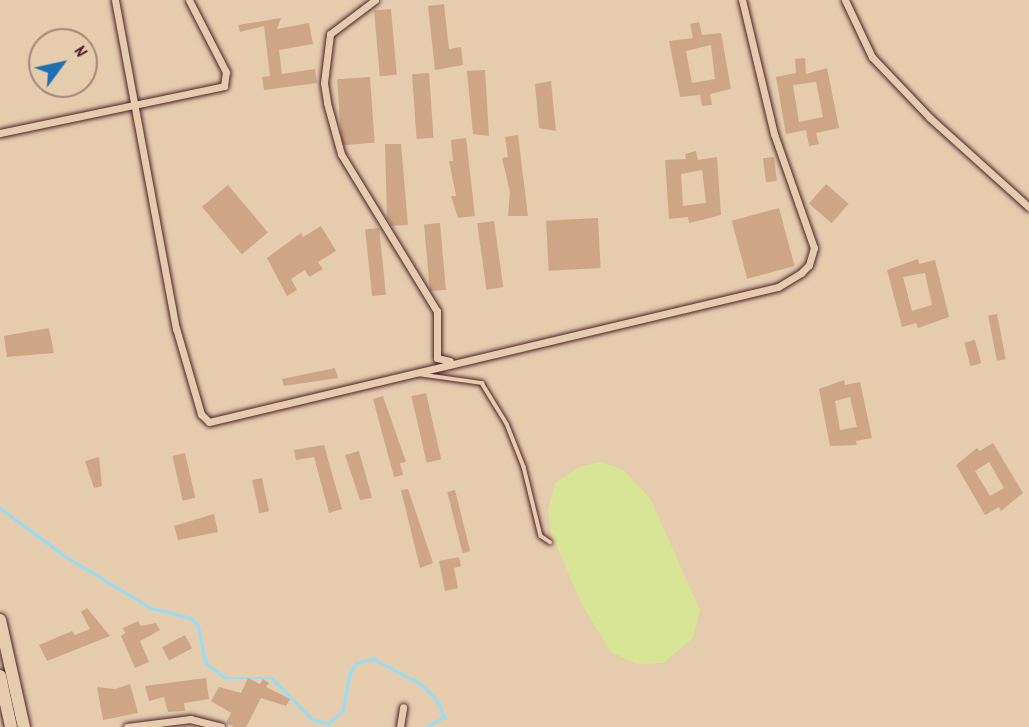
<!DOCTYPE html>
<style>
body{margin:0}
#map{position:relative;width:1029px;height:727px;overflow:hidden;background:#e4ccac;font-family:Dekko,sans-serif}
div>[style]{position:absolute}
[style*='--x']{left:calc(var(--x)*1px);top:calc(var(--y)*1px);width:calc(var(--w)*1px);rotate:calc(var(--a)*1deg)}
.green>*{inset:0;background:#d8e496}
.stream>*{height:2.5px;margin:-1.25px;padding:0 1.25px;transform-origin:1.25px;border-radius:1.25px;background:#95ddf7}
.building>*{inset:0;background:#cea685;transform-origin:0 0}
.roads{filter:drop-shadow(0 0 2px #4a1f2b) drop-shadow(0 0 2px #4a1f2b)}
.service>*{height:3.5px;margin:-1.75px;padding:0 1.75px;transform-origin:1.75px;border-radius:1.75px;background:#e4ccac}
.minor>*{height:7px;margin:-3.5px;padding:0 3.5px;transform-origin:3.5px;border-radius:3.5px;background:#e4ccac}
.trunk>*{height:12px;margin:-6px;padding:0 6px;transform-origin:6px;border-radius:6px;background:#e4ccac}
span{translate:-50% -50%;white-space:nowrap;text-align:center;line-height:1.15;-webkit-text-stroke:5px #e4ccac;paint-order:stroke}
.north{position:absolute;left:28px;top:28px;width:70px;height:70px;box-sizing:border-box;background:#e4ccac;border:2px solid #a68778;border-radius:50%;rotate:57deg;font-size:19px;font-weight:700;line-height:28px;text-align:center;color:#4a1f2b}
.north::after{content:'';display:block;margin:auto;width:24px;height:32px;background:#1f6fb2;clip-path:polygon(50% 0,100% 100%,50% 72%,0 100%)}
</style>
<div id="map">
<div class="green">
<i style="clip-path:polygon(601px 462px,623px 470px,650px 498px,700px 610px,693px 638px,664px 663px,636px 664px,611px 652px,582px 605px,551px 533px,548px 510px,555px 483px,579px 467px)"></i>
</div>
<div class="stream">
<i style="--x:0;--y:508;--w:81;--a:36.4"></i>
<i style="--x:65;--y:556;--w:100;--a:31.2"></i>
<i style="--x:151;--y:608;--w:41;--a:14"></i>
<i style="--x:191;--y:618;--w:10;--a:45"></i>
<i style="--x:198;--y:625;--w:39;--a:78"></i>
<i style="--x:206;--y:663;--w:25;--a:37"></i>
<i style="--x:226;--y:678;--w:46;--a:0"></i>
<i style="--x:272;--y:678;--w:57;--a:45.7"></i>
<i style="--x:312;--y:719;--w:17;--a:17"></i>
<i style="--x:328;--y:724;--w:21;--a:-43"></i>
<i style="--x:343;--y:710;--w:36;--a:-80"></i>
<i style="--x:349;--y:675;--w:14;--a:-60"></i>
<i style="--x:356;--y:663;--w:18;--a:-13"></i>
<i style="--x:374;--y:659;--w:53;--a:28"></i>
<i style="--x:421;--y:684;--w:23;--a:45"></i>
<i style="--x:437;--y:700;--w:19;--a:65"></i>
<i style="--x:445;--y:717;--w:21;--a:151"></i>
</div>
<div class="building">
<i style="clip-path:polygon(444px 4px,449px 49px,461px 47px,463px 65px,435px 70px,428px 6px)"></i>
<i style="left:391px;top:9px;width:66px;height:17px;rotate:85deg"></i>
<i style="clip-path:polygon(281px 18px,277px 29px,309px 23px,313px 44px,279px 50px,282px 74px,315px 69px,317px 83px,264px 90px,262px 77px,270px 76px,264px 26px,240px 32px,238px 25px)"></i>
<i style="clip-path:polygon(evenodd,699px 22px,702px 35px,721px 33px,731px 89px,710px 94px,712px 105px,702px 106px,700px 95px,680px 97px,669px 41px,693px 38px,690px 24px,699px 22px,711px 45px,715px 79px,692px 83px,686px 51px,711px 45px)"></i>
<i style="clip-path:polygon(evenodd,805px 58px,806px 74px,827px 68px,839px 128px,816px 133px,819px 144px,809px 146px,806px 130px,786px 134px,776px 77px,796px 73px,795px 59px,805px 58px,816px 82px,823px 117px,799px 122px,793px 85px,816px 82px)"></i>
<i style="clip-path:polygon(485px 70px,489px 136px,473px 134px,467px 71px)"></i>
<i style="left:429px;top:73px;width:65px;height:17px;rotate:86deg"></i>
<i style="left:370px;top:77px;width:66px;height:33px;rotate:86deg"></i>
<i style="clip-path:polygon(551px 81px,556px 131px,539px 128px,535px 84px)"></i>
<i style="clip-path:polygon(518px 135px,528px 216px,508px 216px,510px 192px,502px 158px,508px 157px,505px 137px)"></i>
<i style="clip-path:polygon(466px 138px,475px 216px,458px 218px,451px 196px,456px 196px,449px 161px,453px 161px,451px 140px)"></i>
<i style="clip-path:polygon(385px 144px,401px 144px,408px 225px,392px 226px,387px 218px)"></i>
<i style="clip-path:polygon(evenodd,696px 151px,698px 160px,717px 157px,721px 215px,689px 223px,688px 217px,669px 219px,665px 160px,686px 159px,685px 154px,696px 151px,702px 170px,706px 203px,683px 206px,681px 174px,702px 170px)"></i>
<i style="left:774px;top:157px;width:24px;height:11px;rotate:83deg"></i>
<i style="left:826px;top:184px;width:30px;height:26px;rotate:41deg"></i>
<i style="left:228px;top:185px;width:62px;height:34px;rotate:50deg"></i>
<i style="left:779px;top:208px;width:60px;height:49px;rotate:75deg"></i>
<i style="left:598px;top:218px;width:50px;height:52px;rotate:87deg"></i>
<i style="left:494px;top:221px;width:67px;height:17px;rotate:82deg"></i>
<i style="left:440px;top:223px;width:67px;height:16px;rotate:85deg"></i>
<i style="clip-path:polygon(321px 226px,336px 251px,318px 262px,323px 269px,309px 277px,305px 270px,291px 279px,297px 290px,287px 296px,267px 258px,301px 233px,303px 237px)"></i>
<i style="left:379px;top:228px;width:67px;height:14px;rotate:84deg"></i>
<i style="clip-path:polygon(evenodd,918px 259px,919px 264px,935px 260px,949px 317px,918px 328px,916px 323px,902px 327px,887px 270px,918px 259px,925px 273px,932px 305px,912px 311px,903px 277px,925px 273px)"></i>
<i style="left:997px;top:314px;width:46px;height:9px;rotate:79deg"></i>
<i style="clip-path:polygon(49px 328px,54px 353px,7px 357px,4px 336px)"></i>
<i style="left:975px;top:340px;width:24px;height:11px;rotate:75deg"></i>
<i style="clip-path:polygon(335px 368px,338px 378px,284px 386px,282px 379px)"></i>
<i style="clip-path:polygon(evenodd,844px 380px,845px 385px,860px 382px,872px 438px,856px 441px,857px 445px,830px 446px,819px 389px,844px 380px,850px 397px,857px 427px,840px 430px,835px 401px,850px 397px)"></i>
<i style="left:426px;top:393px;width:68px;height:15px;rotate:77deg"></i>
<i style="clip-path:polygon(383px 396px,406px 462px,400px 463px,403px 475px,394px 477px,373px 399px)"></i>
<i style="clip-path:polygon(evenodd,993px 443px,1023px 493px,1001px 511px,999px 507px,985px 515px,956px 465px,977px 448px,980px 451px,993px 443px,989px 462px,1004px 488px,990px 496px,975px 471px,989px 462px)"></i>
<i style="clip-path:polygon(324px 445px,342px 509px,329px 513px,314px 457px,296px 460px,294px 450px)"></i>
<i style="clip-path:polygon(359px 451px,372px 498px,360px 500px,345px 455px)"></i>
<i style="left:185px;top:453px;width:46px;height:13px;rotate:77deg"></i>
<i style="clip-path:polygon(99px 457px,102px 486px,94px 488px,85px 461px)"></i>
<i style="left:262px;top:478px;width:34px;height:10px;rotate:78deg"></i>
<i style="clip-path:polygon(408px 489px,433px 563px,420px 568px,401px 490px)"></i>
<i style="left:455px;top:490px;width:63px;height:8px;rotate:76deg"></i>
<i style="clip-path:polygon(214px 514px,218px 532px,178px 540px,174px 526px)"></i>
<i style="clip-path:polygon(459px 557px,461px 566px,454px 568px,458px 588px,445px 591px,439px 561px)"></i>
<i style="clip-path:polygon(87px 608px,110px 636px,47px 661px,39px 645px,72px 631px,75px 635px,90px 629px,81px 612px)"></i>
<i style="clip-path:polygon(138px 621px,141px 626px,156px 623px,160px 630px,140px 641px,149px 662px,135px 668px,121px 636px,125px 633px,123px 628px)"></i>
<i style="left:185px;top:635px;width:15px;height:26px;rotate:62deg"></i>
<i style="clip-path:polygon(206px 678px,209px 699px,184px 703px,185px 711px,168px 712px,164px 697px,149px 701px,145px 686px)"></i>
<i style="clip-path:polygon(248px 678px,260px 684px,263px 679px,269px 683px,266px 687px,290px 699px,286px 706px,261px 698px,246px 727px,234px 727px,226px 723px,231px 713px,211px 701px,219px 687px,241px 693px)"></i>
<i style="clip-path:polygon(130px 684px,138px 713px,103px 720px,97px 687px,115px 689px)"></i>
</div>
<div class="roads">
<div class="service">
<i style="--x:418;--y:374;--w:65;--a:8"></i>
<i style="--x:482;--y:383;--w:48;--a:58.6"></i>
<i style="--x:507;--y:424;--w:46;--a:68.4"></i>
<i style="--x:524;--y:467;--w:71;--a:76.2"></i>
<i style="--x:541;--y:536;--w:11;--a:34"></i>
</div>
<div class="minor">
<i style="--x:115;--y:0;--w:334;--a:79.5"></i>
<i style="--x:176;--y:328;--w:90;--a:73.8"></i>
<i style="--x:201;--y:414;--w:11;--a:45"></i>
<i style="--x:209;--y:422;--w:585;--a:-13.35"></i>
<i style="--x:778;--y:287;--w:27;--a:-31"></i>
<i style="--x:801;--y:273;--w:11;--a:-45"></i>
<i style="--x:809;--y:265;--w:18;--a:-74"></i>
<i style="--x:814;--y:248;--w:121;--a:-109.3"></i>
<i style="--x:774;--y:134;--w:138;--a:-103.4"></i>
<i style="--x:375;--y:0;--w:56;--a:142.9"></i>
<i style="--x:330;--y:34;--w:49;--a:97"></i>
<i style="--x:324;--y:83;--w:20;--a:81"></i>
<i style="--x:327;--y:103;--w:53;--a:74.6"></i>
<i style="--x:341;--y:154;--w:184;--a:58.6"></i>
<i style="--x:437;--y:311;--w:47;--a:90"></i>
<i style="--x:437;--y:358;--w:13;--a:13"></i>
<i style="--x:845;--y:0;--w:63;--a:64.7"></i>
<i style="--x:872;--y:57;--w:84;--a:46.4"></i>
<i style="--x:930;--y:118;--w:133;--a:42"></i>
<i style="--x:0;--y:133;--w:229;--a:-11.8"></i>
<i style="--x:224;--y:86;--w:14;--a:-82"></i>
<i style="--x:226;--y:72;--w:81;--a:-117.2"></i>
<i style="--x:127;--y:727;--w:64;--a:-7.2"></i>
<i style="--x:190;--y:719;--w:32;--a:14"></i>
<i style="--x:400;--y:727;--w:20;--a:-81"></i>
</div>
<div class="trunk">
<i style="--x:0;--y:620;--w:110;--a:77.4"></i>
<i style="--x:0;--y:676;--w:52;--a:77.8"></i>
</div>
</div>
<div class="north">N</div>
</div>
